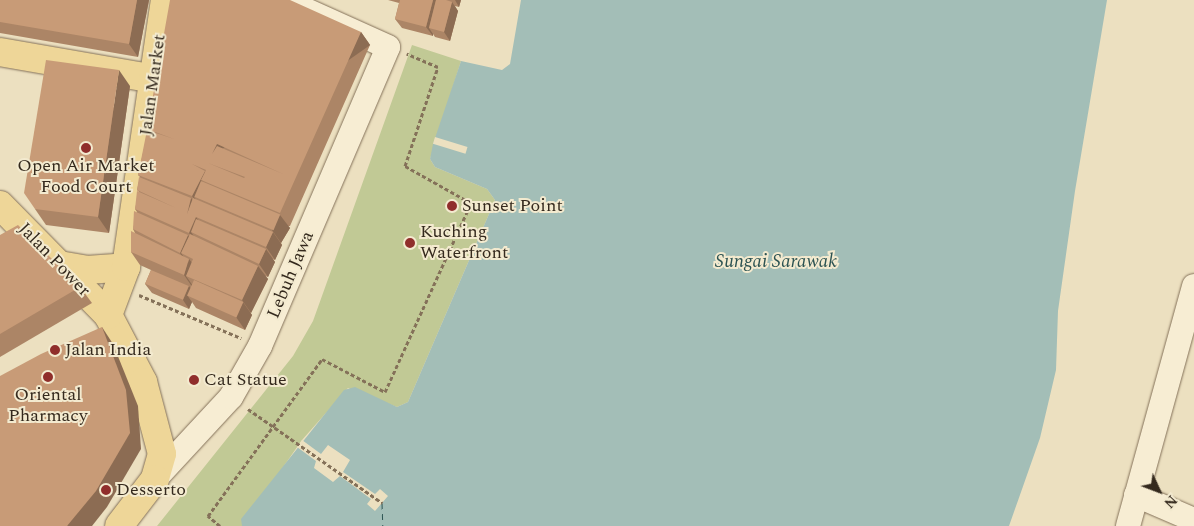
<!DOCTYPE html>
<style>
body{margin:0}
#map{position:relative;width:1194px;height:526px;overflow:hidden;background:#ece0c0;font-family:Spectral,serif}
div>[style]{position:absolute}
[style*='--x']{left:calc(var(--x)*1px);top:calc(var(--y)*1px);width:calc(var(--w)*1px);rotate:calc(var(--a)*1deg)}
.green>*{inset:0;background:#c1c995}
.water>*{inset:0;background:#a3beb7}
.pier>*{inset:0;background:#ece0c0;transform-origin:0 0}
.ferry>*{height:1px;margin-top:-0.5px;transform-origin:0;background:repeating-linear-gradient(90deg,#2c5352 0 6px,transparent 0 11px)}
.path>*{height:3px;margin-top:-1.5px;transform-origin:0;background:repeating-linear-gradient(90deg,#847159 0 4px,transparent 0 6.5px)}
.roads{filter:drop-shadow(0 0 1px #847159) drop-shadow(0 0 1px #847159)}
.minor>*{height:24px;margin:-12px;padding:0 12px;transform-origin:12px;border-radius:12px;background:#f7edd3}
.major>*{height:28px;margin:-14px;padding:0 14px;transform-origin:14px;border-radius:14px;background:#eed698}
.wall>*{inset:0;background:#ac8566}
.shaded-wall>*{inset:0;background:#8c6c53;transform-origin:0 0}
.building>*{inset:0;background:#c89b77;transform-origin:0 0}
.dots>*{width:14px;height:14px;translate:-50% -50%;box-sizing:border-box;border:2px solid #f3eacf;border-radius:50%}
span{translate:-50% -50%;white-space:nowrap;text-align:center;line-height:1.15;-webkit-text-stroke:4px #f3eacf;paint-order:stroke}
.street-label{font-size:18px;color:#34291d}
.poi-label{font-size:18px;color:#34291d}
.left{translate:0 -50%;text-align:left}
.water-label{font-size:19px;color:#2c5352;font-style:italic}
.north{position:absolute;left:1134px;top:466px;width:50px;height:50px;-webkit-text-stroke:4px #f3eacf;paint-order:stroke;rotate:133deg;font-size:14px;font-weight:700;line-height:20px;text-align:center;color:#34291d}
.north::after{content:'';display:block;margin:auto;width:18px;height:22px;background:#34291d;clip-path:polygon(50% 0,100% 100%,50% 72%,0 100%)}
</style>
<div id="map">
<div class="green">
<i style="clip-path:polygon(412px 45px,461px 61px,430px 159px,435px 167px,487px 189px,495px 200px,408px 402px,397px 407px,348px 388px,302px 440px,242px 526px,157px 526px,293px 356px,313px 321px)"></i>
</div>
<div class="water">
<i style="clip-path:polygon(521px 0,1107px 0,1075px 191px,1058px 311px,1056px 370px,1040px 438px,1009px 526px,242px 526px,241px 519px,344px 390px,355px 387px,397px 407px,408px 402px,495px 200px,487px 189px,435px 167px,430px 159px,433px 144px,461px 61px,502px 70px,510px 64px)"></i>
</div>
<div class="pier">
<i style="left:435px;top:137px;width:34px;height:7px;rotate:17deg"></i>
<i style="clip-path:polygon(302px 440px,321px 454px,328px 445px,350px 460px,343px 472px,375px 494px,380px 489px,388px 496px,375px 511px,367px 504px,371px 499px,340px 476px,333px 482px,314px 468px,316px 461px,297px 447px)"></i>
</div>
<div class="ferry">
<i style="--x:382;--y:503;--w:23;--a:88"></i>
</div>
<div class="path">
<i style="--x:139;--y:295;--w:111;--a:22.9"></i>
<i style="--x:248;--y:409;--w:164;--a:35"></i>
<i style="--x:220;--y:526;--w:16;--a:-140"></i>
<i style="--x:208;--y:516;--w:194;--a:-54"></i>
<i style="--x:322;--y:359;--w:71;--a:27.6"></i>
<i style="--x:385;--y:392;--w:208;--a:-65.5"></i>
<i style="--x:471;--y:203;--w:76;--a:-150.7"></i>
<i style="--x:405;--y:166;--w:104;--a:-71.6"></i>
<i style="--x:438;--y:67;--w:34;--a:-157"></i>
</div>
<div class="roads">
<div class="minor">
<i style="--x:155;--y:479;--w:112;--a:-47.2"></i>
<i style="--x:231;--y:397;--w:59;--a:-60.4"></i>
<i style="--x:260;--y:346;--w:325;--a:-66.8"></i>
<i style="--x:388;--y:47;--w:114;--a:-155.7"></i>
<i style="--x:1136;--y:495;--w:63;--a:23.3"></i>
<i style="--x:1128;--y:526;--w:249;--a:-74.6"></i>
</div>
<div class="major">
<i style="--x:0;--y:52;--w:157;--a:9.9"></i>
<i style="--x:0;--y:205;--w:154;--a:45.5"></i>
<i style="--x:108;--y:315;--w:76;--a:62.4"></i>
<i style="--x:143;--y:382;--w:74;--a:75.2"></i>
<i style="--x:162;--y:454;--w:26;--a:106"></i>
<i style="--x:155;--y:479;--w:59;--a:127.5"></i>
<i style="--x:59;--y:265;--w:28;--a:10"></i>
<i style="--x:87;--y:270;--w:39;--a:-4"></i>
<i style="--x:108;--y:315;--w:51;--a:-69.4"></i>
<i style="--x:126;--y:267;--w:270;--a:-81.7"></i>
</div>
</div>
<div class="wall">
<i style="clip-path:polygon(0 0,149px 0,138px 57px,0 33px)"></i>
<i style="clip-path:polygon(388px 0,461px 0,459px 7px,455px 6px,458px 11px,450px 41px,435px 37px,433px 34px,433px 36px,402px 28px,395px 19px,399px 3px)"></i>
<i style="clip-path:polygon(361px 32px,370px 45px,290px 226px,288px 226px,290px 228px,281px 243px,282px 245px,275px 260px,273px 259px,275px 262px,268px 277px,265px 276px,268px 279px,251px 313px,250px 312px,252px 315px,245px 330px,196px 308px,192px 302px,189px 309px,152px 293px,145px 284px,151px 270px,140px 265px,131px 252px,135px 233px,133px 229px,137px 212px,135px 209px,139px 192px,137px 190px,140px 177px,138px 175px,148px 131px,147px 129px)"></i>
<i style="clip-path:polygon(130px 86px,109px 233px,46px 225px,35px 209px)"></i>
<i style="clip-path:polygon(0 235px,80px 287px,92px 303px,0 357px)"></i>
</div>
<div class="shaded-wall">
<i style="clip-path:polygon(137px 0,149px 0,138px 57px,129px 44px)"></i>
<i style="clip-path:polygon(433px 0,436px 0,429px 28px,433px 34px,433px 36px,426px 27px)"></i>
<i style="clip-path:polygon(455px 0,461px 0,459px 7px)"></i>
<i style="clip-path:polygon(452px 2px,458px 11px,450px 41px,444px 32px)"></i>
<i style="left:361px;top:32px;width:16px;height:198px;rotate:55deg"></i>
<i style="clip-path:polygon(119px 70px,130px 86px,109px 233px,98px 217px)"></i>
<i style="clip-path:polygon(205px 171px,214px 184px,201px 180px,210px 192px,194px 197px,202px 208px,201px 209px,192px 196px)"></i>
<i style="clip-path:polygon(191px 198px,200px 211px,196px 217px,205px 230px,191px 232px,199px 244px,198px 246px,189px 233px,187px 214px)"></i>
<i style="clip-path:polygon(280px 215px,290px 228px,281px 243px,272px 230px)"></i>
<i style="clip-path:polygon(273px 232px,282px 245px,275px 260px,266px 247px)"></i>
<i style="clip-path:polygon(188px 235px,198px 248px,181px 253px,188px 263px,189px 259px,199px 272px,186px 276px,193px 286px,193px 288px,184px 275px,187px 264px,180px 253px)"></i>
<i style="clip-path:polygon(266px 249px,275px 262px,268px 277px,259px 264px)"></i>
<i style="clip-path:polygon(258px 266px,268px 279px,251px 313px,242px 300px)"></i>
<i style="clip-path:polygon(189px 286px,196px 295px,187px 295px,192px 302px,189px 309px,183px 300px)"></i>
<i style="clip-path:polygon(243px 302px,252px 315px,245px 330px,236px 317px)"></i>
<i style="clip-path:polygon(102px 327px,113px 344px,138px 406px,141px 449px,107px 507px,92px 526px,67px 526px)"></i>
</div>
<div class="building">
<i style="clip-path:polygon(0 0,137px 0,129px 44px,0 22px)"></i>
<i style="clip-path:polygon(evenodd,170px 0,290px 0,361px 32px,280px 213px,201px 180px,206px 170px,192px 164px,205px 171px,192px 196px,138px 175px,147px 130px,174px 139px,147px 129px,170px 0,217px 144px,283px 174px,217px 146px,212px 154px,217px 144px,170px 0,208px 163px,245px 177px,244px 178px,208px 163px)"></i>
<i style="clip-path:polygon(400px 0,433px 0,426px 27px,395px 19px)"></i>
<i style="clip-path:polygon(436px 0,446px 0,452px 2px,444px 32px,429px 28px)"></i>
<i style="clip-path:polygon(46px 60px,119px 70px,98px 217px,35px 209px,24px 193px)"></i>
<i style="clip-path:polygon(139px 177px,191px 198px,187px 214px,193px 198px,273px 232px,266px 247px,196px 217px,189px 233px,135px 209px,137px 191px,176px 208px,137px 190px)"></i>
<i style="left:201px;top:181px;width:86px;height:17px;rotate:23deg"></i>
<i style="clip-path:polygon(134px 211px,188px 235px,180px 253px,133px 229px)"></i>
<i style="clip-path:polygon(196px 219px,266px 249px,259px 264px,191px 232px)"></i>
<i style="clip-path:polygon(18px 225px,80px 287px,0 334px,0 235px)"></i>
<i style="clip-path:polygon(131px 231px,189px 259px,184px 275px,131px 252px)"></i>
<i style="clip-path:polygon(190px 234px,258px 266px,242px 300px,186px 276px,193px 259px,181px 253px)"></i>
<i style="left:151px;top:270px;width:41px;height:15px;rotate:23deg"></i>
<i style="left:194px;top:280px;width:54px;height:17px;rotate:24deg"></i>
<i style="clip-path:polygon(102px 327px,126px 390px,130px 433px,96px 491px,67px 526px,0 526px,0 376px,41px 354px)"></i>
</div>
<div class="dots">
<i style="left:86px;top:148px;background:#902e2b"></i>
<i style="left:452px;top:206px;background:#902e2b"></i>
<i style="left:410px;top:243px;background:#902e2b"></i>
<i style="left:55px;top:350px;background:#902e2b"></i>
<i style="left:48px;top:377px;background:#902e2b"></i>
<i style="left:194px;top:380px;background:#902e2b"></i>
<i style="left:106px;top:490px;background:#902e2b"></i>
</div>
<div class="street-label">
<span style="left:153px;top:85px;rotate:-82deg">Jalan Market</span>
<span style="left:54px;top:260px;rotate:46deg">Jalan Power</span>
<span style="left:291px;top:275px;rotate:-67deg">Lebuh Jawa</span>
</div>
<div class="poi-label">
<span style="left:86px;top:177px">Open Air Market<br>Food Court</span>
<span class="left" style="left:462px;top:206px">Sunset Point</span>
<span class="left" style="left:420px;top:243px">Kuching<br>Waterfront</span>
<span class="left" style="left:65px;top:350px">Jalan India</span>
<span class="left" style="left:204px;top:380px">Cat Statue</span>
<span style="left:48px;top:406px">Oriental<br>Pharmacy</span>
<span class="left" style="left:116px;top:490px">Desserto</span>
</div>
<div class="water-label">
<span style="left:776px;top:262px">Sungai Sarawak</span>
</div>
<div class="north">N</div>
</div>
